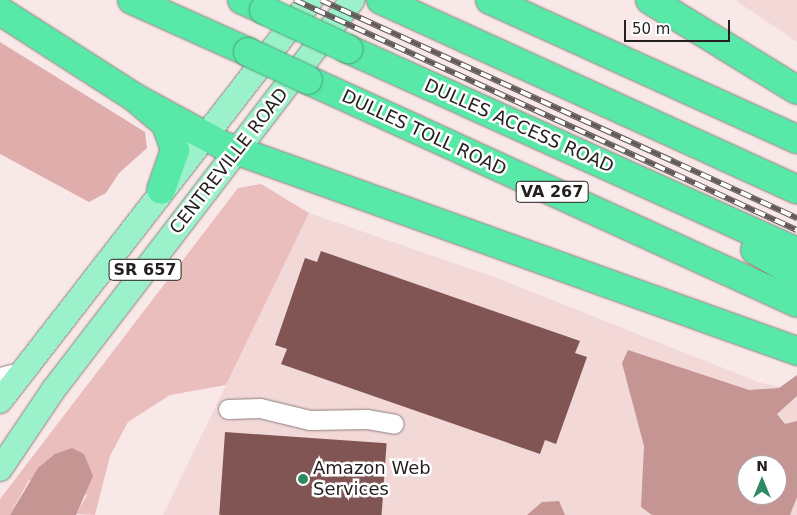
<!DOCTYPE html>
<style>
body{margin:0}
#map{position:relative;width:797px;height:515px;overflow:hidden;background:#f8e9e8;font-family:"DejaVu Sans",sans-serif}
div>[style]{position:absolute}
[style*='--x']{left:calc(var(--x)*1px);top:calc(var(--y)*1px);width:calc(var(--w)*1px);rotate:calc(var(--a)*1deg)}
.built>*{inset:0;background:#f2d9d8}
.green>*{inset:0;background:#eabebc}
.forest>*{inset:0;background:#dfaeac}
.water>*{inset:0;background:#c49593}
.building>*{inset:0;background:#805554;transform-origin:0 0}
.roads{filter:drop-shadow(0 0 1px #8d7f7e) drop-shadow(0 0 1px #8d7f7e)}
.minor>*{height:19px;margin:-9.5px;padding:0 9.5px;transform-origin:9.5px;border-radius:9.5px;background:#fff}
.major>*{height:24px;margin:-12px;padding:0 12px;transform-origin:12px;border-radius:12px;background:#9bf1ca}
.highway>*{height:28px;margin:-14px;padding:0 14px;transform-origin:14px;border-radius:14px;background:#58e8a7}
.rail>*{height:5.5px;margin-top:-2.75px;transform-origin:0;background:repeating-linear-gradient(90deg,#fff 0 11px,#635a5a 0 22px);box-sizing:border-box;border-block:1px solid #635a5a}
.bridges{filter:drop-shadow(0 0 1px #46a277) drop-shadow(0 0 1px #46a277)}
.highway-bridge>*{height:28px;margin:-14px;padding:0 14px;transform-origin:14px;border-radius:14px;background:#58e8a7}
.dots>*{width:14px;height:14px;translate:-50% -50%;box-sizing:border-box;border:2px solid #fff;border-radius:50%}
span{translate:-50% -50%;white-space:nowrap;text-align:center;line-height:1.15;-webkit-text-stroke:5px #fff;paint-order:stroke}
.shield-label span{padding:1px 4px;background:#fff;border:1px solid;border-radius:4px;-webkit-text-stroke-width:0}
.shield-label{font-size:16px;color:#251f1f;font-weight:700}
.street-label{font-size:18px;color:#251f1f}
.poi-label{font-size:18px;color:#251f1f}
.left{translate:0 -50%;text-align:left}
.north{position:absolute;left:737px;top:455px;width:50px;height:50px;box-sizing:border-box;background:#fff;border:1px solid #a8a5a5;border-radius:50%;rotate:0deg;font-size:14px;font-weight:700;line-height:20px;text-align:center;color:#251f1f}
.north::after{content:'';display:block;margin:auto;width:18px;height:22px;background:#2d8a61;clip-path:polygon(50% 0,100% 100%,50% 72%,0 100%)}
.scale{position:absolute;left:624px;top:20px;width:106px;height:22px;box-sizing:border-box;border:2px solid #251f1f;border-top:0;padding-left:6px;font-size:15px;line-height:18px;white-space:nowrap;color:#251f1f;-webkit-text-stroke:4px #fff;paint-order:stroke}
</style>
<div id="map">
<div class="built">
<i style="clip-path:polygon(735px 0,797px 0,797px 42px)"></i>
<i style="clip-path:polygon(evenodd,309px 213px,500px 279px,761px 383px,797px 390px,797px 515px,163px 515px,309px 213px,747px 465px,777px 465px,777px 495px,747px 495px,747px 465px)"></i>
</div>
<div class="green">
<i style="clip-path:polygon(261px 184px,309px 213px,226px 385px,170px 395px,128px 422px,110px 456px,95px 515px,76px 514px,87px 495px,29px 480px,10px 515px,0 515px,0 499px,238px 188px)"></i>
</div>
<div class="forest">
<i style="clip-path:polygon(0 42px,145px 132px,147px 148px,119px 173px,106px 193px,89px 202px,0 154px)"></i>
</div>
<div class="water">
<i style="clip-path:polygon(evenodd,628px 350px,749px 390px,779px 388px,797px 375px,797px 396px,777px 414px,785px 424px,797px 421px,797px 497px,790px 515px,652px 515px,641px 507px,644px 446px,622px 363px,628px 350px,747px 465px,777px 465px,777px 495px,747px 495px,747px 465px)"></i>
<i style="clip-path:polygon(72px 448px,84px 454px,93px 476px,76px 515px,10px 515px,38px 468px,55px 454px)"></i>
<i style="clip-path:polygon(559px 501px,565px 515px,527px 515px,542px 502px)"></i>
</div>
<div class="building">
<i style="clip-path:polygon(321px 251px,580px 341px,575px 353px,587px 357px,556px 444px,545px 440px,540px 454px,281px 364px,287px 349px,275px 345px,305px 258px,317px 262px)"></i>
<i style="left:225px;top:432px;width:162px;height:83px;rotate:4deg"></i>
</div>
<div class="roads">
<div class="minor">
<i style="--x:0;--y:377;--w:23;--a:-15"></i>
<i style="--x:228;--y:409;--w:32;--a:-2"></i>
<i style="--x:260;--y:408;--w:51;--a:13.5"></i>
<i style="--x:310;--y:420;--w:57;--a:-1"></i>
<i style="--x:367;--y:419;--w:27;--a:10"></i>
</div>
<div class="major">
<i style="--x:0;--y:401;--w:507;--a:-52.2"></i>
<i style="--x:0;--y:469;--w:97;--a:-56"></i>
<i style="--x:54;--y:389;--w:490;--a:-52.5"></i>
</div>
<div class="highway">
<i style="--x:132;--y:0;--w:127;--a:24.1"></i>
<i style="--x:242;--y:0;--w:24;--a:24"></i>
<i style="--x:381;--y:0;--w:457;--a:24.5"></i>
<i style="--x:490;--y:0;--w:337;--a:24.4"></i>
<i style="--x:650;--y:0;--w:172;--a:31.5"></i>
<i style="--x:0;--y:11;--w:159;--a:32.7"></i>
<i style="--x:134;--y:97;--w:42;--a:40.2"></i>
<i style="--x:166;--y:124;--w:28;--a:71"></i>
<i style="--x:175;--y:150;--w:42;--a:109.3"></i>
<i style="--x:348;--y:49;--w:493;--a:24.3"></i>
<i style="--x:308;--y:80;--w:537;--a:24.51"></i>
<i style="--x:134;--y:97;--w:102;--a:28.6"></i>
<i style="--x:224;--y:146;--w:609;--a:19.69"></i>
<i style="--x:755;--y:250;--w:48;--a:29.7"></i>
</div>
</div>
<div class="rail">
<i style="--x:295;--y:0;--w:552;--a:24.62"></i>
<i style="--x:321;--y:0;--w:524;--a:24.61"></i>
</div>
<div class="bridges">
<div class="highway-bridge">
<i style="--x:264;--y:10;--w:93;--a:24.9"></i>
<i style="--x:248;--y:52;--w:66;--a:25"></i>
</div>
</div>
<div class="dots">
<i style="left:303px;top:479px;background:#2d8a61"></i>
</div>
<div class="shield-label">
<span style="left:552px;top:192px">VA 267</span>
<span style="left:145px;top:270px">SR 657</span>
</div>
<div class="street-label">
<span style="left:519px;top:126px;rotate:24deg">DULLES ACCESS ROAD</span>
<span style="left:424px;top:133px;rotate:25deg">DULLES TOLL ROAD</span>
<span style="left:229px;top:161px;rotate:-52deg">CENTREVILLE ROAD</span>
</div>
<div class="poi-label">
<span class="left" style="left:313px;top:479px">Amazon Web<br>Services</span>
</div>
<div class="north">N</div>
<div class="scale">50 m</div>
</div>
